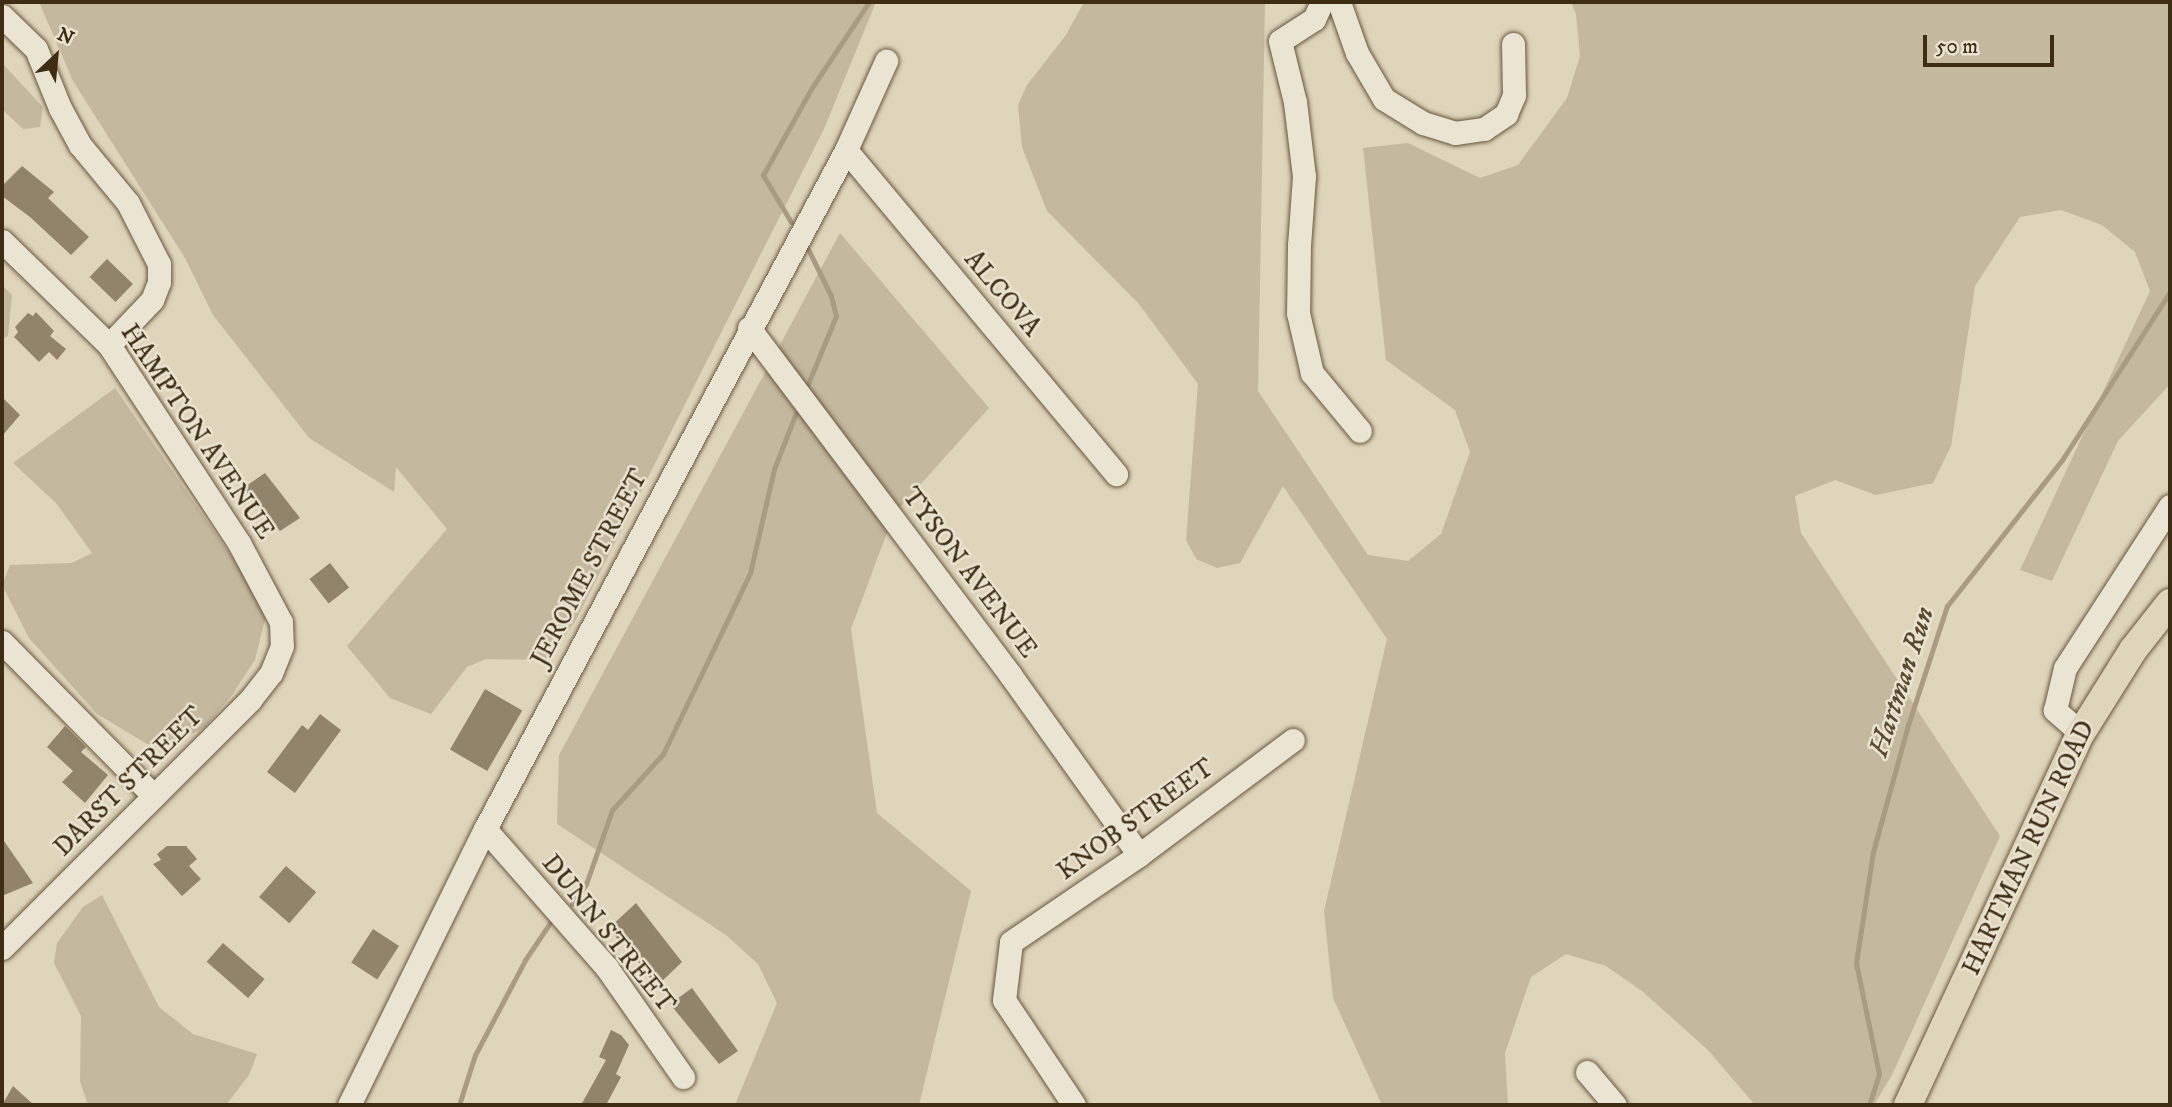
<!DOCTYPE html>
<style>
body{margin:0}
#map{position:relative;width:2172px;height:1107px;overflow:hidden;background:#dfd5bb;font-family:"IM FELL DW Pica",serif}
div>[style]{position:absolute}
[style*='--x']{left:calc(var(--x)*1px);top:calc(var(--y)*1px);width:calc(var(--w)*1px);rotate:calc(var(--a)*1deg)}
.green>*{inset:0;background:#c4b89e}
.stream>*{height:5px;margin:-2.5px;padding:0 2.5px;transform-origin:2.5px;border-radius:2.5px;background:#a99c82}
.building>*{inset:0;background:#92846a;transform-origin:0 0}
.roads{filter:drop-shadow(0 0 2px #67573d) drop-shadow(0 0 2px #67573d)}
.minor>*{height:23px;margin:-11.5px;padding:0 11.5px;transform-origin:11.5px;border-radius:11.5px;background:#eae4d3}
.major>*{height:28px;margin:-14px;padding:0 14px;transform-origin:14px;border-radius:14px;background:#dfd5bb}
span{translate:-50% -50%;white-space:nowrap;text-align:center;line-height:1.15;-webkit-text-stroke:5px #eae4d3;paint-order:stroke}
.street-label{font-size:26px;color:#3f2d13}
.water-label{font-size:28px;color:#5a492f;font-style:italic}
.frame{position:absolute;inset:0;border:4px solid #3f2d13;pointer-events:none}
.north{position:absolute;left:21px;top:21px;width:70px;height:70px;-webkit-text-stroke:5px #eae4d3;paint-order:stroke;rotate:26deg;font-size:19px;font-weight:700;line-height:28px;text-align:center;color:#3f2d13}
.north::after{content:'';display:block;margin:auto;width:24px;height:32px;background:#3f2d13;clip-path:polygon(50% 0,100% 100%,50% 72%,0 100%)}
.scale{position:absolute;left:1923px;top:35px;width:131px;height:32px;box-sizing:border-box;border:4px solid #3f2d13;border-top:0;padding-left:9px;font-size:21px;line-height:24px;white-space:nowrap;color:#3f2d13;-webkit-text-stroke:5px #eae4d3;paint-order:stroke}
</style>
<div id="map">
<div class="green">
<i style="clip-path:polygon(39px 2px,876px 2px,824px 129px,576px 620px,548px 660px,486px 659px,467px 667px,431px 714px,390px 698px,347px 646px,447px 529px,396px 467px,394px 492px,309px 438px,213px 315px,185px 258px,73px 81px)"></i>
<i style="clip-path:polygon(1084px 2px,1265px 2px,1258px 391px,1368px 555px,1408px 561px,1441px 534px,1470px 452px,1455px 410px,1386px 360px,1363px 148px,1408px 143px,1480px 178px,1518px 165px,1567px 98px,1580px 56px,1576px 14px,1571px 2px,2170px 2px,2170px 384px,2118px 441px,2052px 581px,2020px 570px,2150px 291px,2135px 252px,2102px 225px,2061px 210px,2020px 217px,1975px 286px,1951px 446px,1933px 483px,1876px 495px,1835px 480px,1795px 496px,1801px 533px,2000px 836px,1892px 1075px,1874px 1105px,1755px 1105px,1708px 1050px,1642px 991px,1606px 966px,1566px 954px,1531px 977px,1505px 1053px,1508px 1105px,1382px 1105px,1333px 998px,1324px 911px,1387px 639px,1283px 486px,1240px 563px,1217px 568px,1196px 559px,1186px 540px,1198px 384px,1139px 304px,1047px 211px,1022px 147px,1018px 105px,1027px 85px,1066px 35px)"></i>
<i style="clip-path:polygon(2px 63px,43px 107px,40px 127px,23px 129px,2px 109px)"></i>
<i style="clip-path:polygon(840px 233px,989px 408px,894px 514px,851px 629px,877px 813px,971px 891px,919px 1105px,735px 1105px,777px 1003px,758px 964px,726px 935px,557px 824px,559px 755px)"></i>
<i style="clip-path:polygon(2px 285px,12px 295px,8px 336px,2px 339px)"></i>
<i style="clip-path:polygon(115px 388px,261px 599px,265px 619px,255px 660px,232px 695px,204px 728px,169px 745px,147px 744px,97px 714px,29px 638px,2px 585px,10px 565px,72px 563px,92px 553px,56px 503px,13px 463px)"></i>
<i style="clip-path:polygon(102px 895px,159px 1007px,193px 1034px,257px 1054px,249px 1075px,226px 1105px,88px 1105px,80px 1081px,81px 1016px,54px 963px,57px 943px,83px 907px)"></i>
</div>
<div class="stream">
<i style="--x:791;--y:222;--w:55;--a:-120.8"></i>
<i style="--x:763;--y:175;--w:98;--a:-60.8"></i>
<i style="--x:811;--y:89;--w:105;--a:-56.3"></i>
<i style="--x:808;--y:249;--w:52;--a:63.9"></i>
<i style="--x:831;--y:296;--w:21;--a:76"></i>
<i style="--x:836;--y:316;--w:74;--a:112.4"></i>
<i style="--x:572;--y:904;--w:24;--a:-55"></i>
<i style="--x:586;--y:884;--w:78;--a:-70.6"></i>
<i style="--x:612;--y:810;--w:76;--a:-47.7"></i>
<i style="--x:663;--y:754;--w:201;--a:-64.3"></i>
<i style="--x:750;--y:573;--w:107;--a:-77"></i>
<i style="--x:774;--y:469;--w:60;--a:-68.6"></i>
<i style="--x:459;--y:1105;--w:52;--a:-72.3"></i>
<i style="--x:475;--y:1055;--w:107;--a:-62.2"></i>
<i style="--x:525;--y:960;--w:45;--a:-56"></i>
<i style="--x:1869;--y:1105;--w:33;--a:-72"></i>
<i style="--x:1879;--y:1074;--w:113;--a:-101.7"></i>
<i style="--x:1856;--y:963;--w:112;--a:-81.3"></i>
<i style="--x:1873;--y:852;--w:132;--a:-74.6"></i>
<i style="--x:1908;--y:725;--w:125;--a:-71.9"></i>
<i style="--x:1947;--y:606;--w:186;--a:-51.8"></i>
<i style="--x:2062;--y:460;--w:200;--a:-57.3"></i>
</div>
<div class="building">
<i style="clip-path:polygon(22px 166px,54px 192px,48px 198px,89px 237px,71px 255px,30px 217px,2px 196px,2px 186px)"></i>
<i style="left:107px;top:259px;width:36px;height:25px;rotate:44deg"></i>
<i style="clip-path:polygon(36px 312px,54px 331px,50px 336px,66px 349px,57px 360px,49px 352px,39px 362px,14px 337px,18px 332px,15px 327px,28px 313px,33px 316px)"></i>
<i style="clip-path:polygon(2px 397px,20px 415px,2px 436px)"></i>
<i style="clip-path:polygon(265px 473px,300px 518px,280px 531px,243px 488px)"></i>
<i style="left:330px;top:563px;width:31px;height:26px;rotate:52deg"></i>
<i style="left:485px;top:689px;width:43px;height:70px;rotate:30deg"></i>
<i style="clip-path:polygon(320px 714px,341px 730px,295px 793px,267px 772px,302px 725px,308px 730px)"></i>
<i style="clip-path:polygon(65px 726px,86px 747px,81px 752px,108px 775px,85px 803px,62px 782px,73px 771px,47px 747px)"></i>
<i style="clip-path:polygon(2px 838px,33px 883px,2px 896px)"></i>
<i style="clip-path:polygon(167px 846px,186px 846px,197px 859px,189px 866px,201px 879px,182px 896px,153px 864px,161px 860px,157px 854px)"></i>
<i style="left:286px;top:866px;width:40px;height:41px;rotate:41deg"></i>
<i style="clip-path:polygon(636px 903px,682px 962px,658px 985px,639px 968px,641px 966px,623px 938px,619px 941px,609px 928px)"></i>
<i style="left:373px;top:929px;width:31px;height:40px;rotate:33deg"></i>
<i style="left:223px;top:943px;width:55px;height:25px;rotate:41deg"></i>
<i style="clip-path:polygon(692px 988px,738px 1051px,719px 1064px,670px 1004px)"></i>
<i style="clip-path:polygon(611px 1030px,621px 1035px,629px 1045px,616px 1074px,621px 1077px,606px 1105px,581px 1105px,606px 1060px,599px 1057px)"></i>
<i style="clip-path:polygon(13px 1086px,34px 1105px,2px 1105px)"></i>
</div>
<div class="roads">
<div class="minor">
<i style="--x:1322;--y:2;--w:19;--a:115"></i>
<i style="--x:1314;--y:19;--w:40;--a:147.1"></i>
<i style="--x:1280;--y:41;--w:63;--a:76.2"></i>
<i style="--x:1295;--y:102;--w:75;--a:83.1"></i>
<i style="--x:1304;--y:176;--w:69;--a:94.1"></i>
<i style="--x:1299;--y:245;--w:68;--a:90.8"></i>
<i style="--x:1298;--y:313;--w:62;--a:76.9"></i>
<i style="--x:1312;--y:373;--w:75;--a:50.4"></i>
<i style="--x:1339;--y:2;--w:54;--a:70.6"></i>
<i style="--x:1357;--y:53;--w:53;--a:59.6"></i>
<i style="--x:1384;--y:99;--w:46;--a:31.6"></i>
<i style="--x:1423;--y:123;--w:34;--a:17"></i>
<i style="--x:1455;--y:133;--w:29;--a:-8"></i>
<i style="--x:1484;--y:129;--w:27;--a:-34"></i>
<i style="--x:1506;--y:114;--w:21;--a:-67"></i>
<i style="--x:1514;--y:95;--w:51;--a:-91.1"></i>
<i style="--x:2;--y:16;--w:47;--a:44.1"></i>
<i style="--x:36;--y:49;--w:64;--a:67.9"></i>
<i style="--x:60;--y:108;--w:42;--a:61.6"></i>
<i style="--x:80;--y:145;--w:75;--a:50.4"></i>
<i style="--x:128;--y:203;--w:68;--a:63.1"></i>
<i style="--x:159;--y:264;--w:18;--a:90"></i>
<i style="--x:159;--y:282;--w:19;--a:111"></i>
<i style="--x:152;--y:300;--w:62;--a:133.7"></i>
<i style="--x:846;--y:150;--w:422;--a:50.2"></i>
<i style="--x:2;--y:241;--w:149;--a:44.2"></i>
<i style="--x:109;--y:345;--w:237;--a:56.7"></i>
<i style="--x:239;--y:543;--w:89;--a:62"></i>
<i style="--x:281;--y:622;--w:24;--a:88"></i>
<i style="--x:282;--y:646;--w:29;--a:112"></i>
<i style="--x:271;--y:673;--w:33;--a:128"></i>
<i style="--x:251;--y:699;--w:352;--a:135"></i>
<i style="--x:749;--y:328;--w:436;--a:53"></i>
<i style="--x:1011;--y:676;--w:220;--a:54.4"></i>
<i style="--x:2;--y:642;--w:216;--a:45.4"></i>
<i style="--x:2081;--y:733;--w:35;--a:-139"></i>
<i style="--x:2055;--y:710;--w:43;--a:-76.6"></i>
<i style="--x:2065;--y:668;--w:193;--a:-57.1"></i>
<i style="--x:485;--y:829;--w:185;--a:48.7"></i>
<i style="--x:607;--y:968;--w:133;--a:55.1"></i>
<i style="--x:1587;--y:1072;--w:43;--a:49.7"></i>
<i style="--x:349;--y:1105;--w:308;--a:-63.8"></i>
<i style="--x:485;--y:829;--w:769;--a:-62"></i>
<i style="--x:846;--y:150;--w:98;--a:-65.8"></i>
<i style="--x:1074;--y:1105;--w:126;--a:-123.7"></i>
<i style="--x:1004;--y:1000;--w:58;--a:-83.1"></i>
<i style="--x:1011;--y:942;--w:155;--a:-34.2"></i>
<i style="--x:1139;--y:855;--w:192;--a:-36.8"></i>
</div>
<div class="major">
<i style="--x:1908;--y:1105;--w:410;--a:-65.1"></i>
<i style="--x:2081;--y:733;--w:98;--a:-57.9"></i>
<i style="--x:2133;--y:650;--w:60;--a:-51.8"></i>
</div>
</div>
<div class="street-label">
<span style="left:1002px;top:294px;rotate:50deg">ALCOVA</span>
<span style="left:197px;top:432px;rotate:56deg">HAMPTON AVENUE</span>
<span style="left:590px;top:568px;rotate:-62deg">JEROME STREET</span>
<span style="left:969px;top:573px;rotate:53deg">TYSON AVENUE</span>
<span style="left:129px;top:782px;rotate:-45deg">DARST STREET</span>
<span style="left:1136px;top:820px;rotate:-36deg">KNOB STREET</span>
<span style="left:2029px;top:848px;rotate:-65deg">HARTMAN RUN ROAD</span>
<span style="left:608px;top:934px;rotate:51deg">DUNN STREET</span>
</div>
<div class="water-label">
<span style="left:1902px;top:682px;rotate:-72deg">Hartman Run</span>
</div>
<div class="frame"></div>
<div class="north">N</div>
<div class="scale">50 m</div>
</div>
